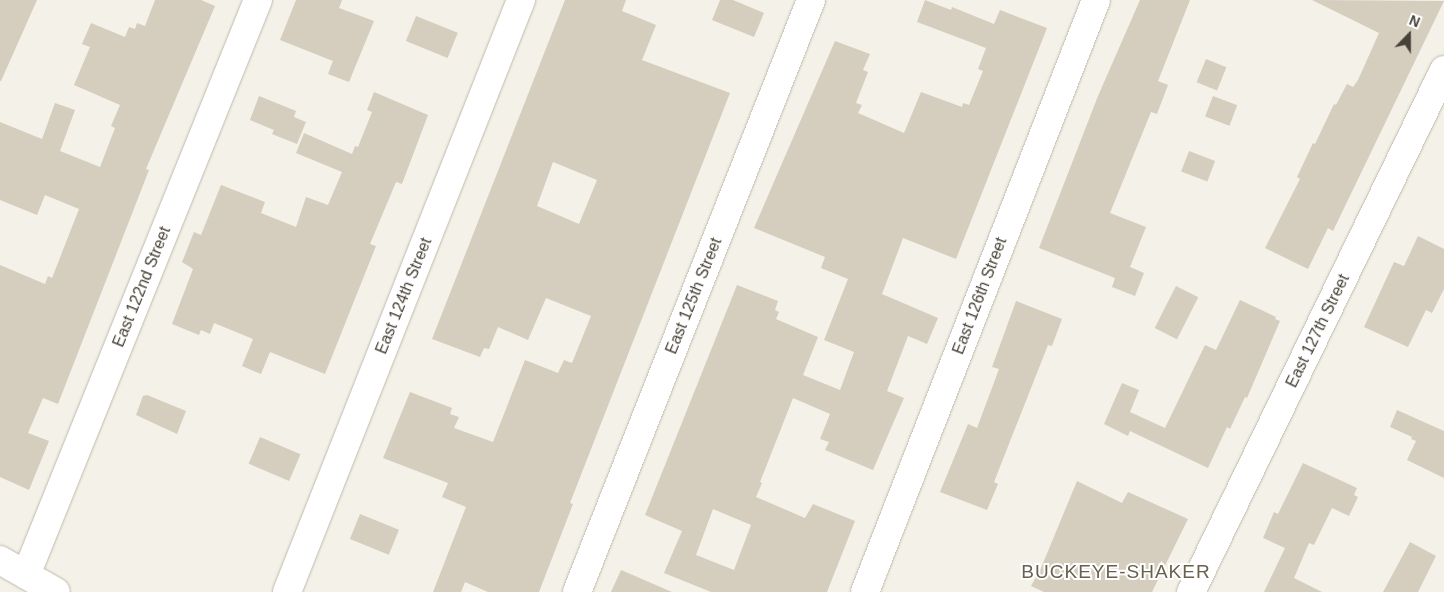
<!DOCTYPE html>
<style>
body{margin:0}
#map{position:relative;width:1444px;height:592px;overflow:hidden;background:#f4f1e8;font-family:Arial,sans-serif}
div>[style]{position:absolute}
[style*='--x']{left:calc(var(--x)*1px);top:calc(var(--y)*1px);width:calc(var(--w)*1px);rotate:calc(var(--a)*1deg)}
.building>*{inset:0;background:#d5cdbe;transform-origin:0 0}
.roads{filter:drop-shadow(0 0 1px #bfb9ab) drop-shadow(0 0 1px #bfb9ab)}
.minor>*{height:28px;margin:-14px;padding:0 14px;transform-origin:14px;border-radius:14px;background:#fff}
span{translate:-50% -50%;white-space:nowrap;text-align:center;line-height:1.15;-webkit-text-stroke:4px #fff;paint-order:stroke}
.street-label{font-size:16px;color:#474237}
.quarter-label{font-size:19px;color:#6a604e;letter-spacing:1px}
.north{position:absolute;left:1384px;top:10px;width:50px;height:50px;-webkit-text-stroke:4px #fff;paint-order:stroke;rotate:22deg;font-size:14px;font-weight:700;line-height:20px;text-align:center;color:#474237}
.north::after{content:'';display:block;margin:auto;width:18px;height:22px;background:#474237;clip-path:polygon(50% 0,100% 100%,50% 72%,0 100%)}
</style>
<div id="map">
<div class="building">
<i style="clip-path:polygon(0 0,37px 0,1px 81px,0 81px)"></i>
<i style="clip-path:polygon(155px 0,201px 0,215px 6px,146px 169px,149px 170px,58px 404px,43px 398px,28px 433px,49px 441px,29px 490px,0 477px,0 265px,45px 284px,48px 276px,52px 278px,79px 209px,45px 195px,37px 215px,0 200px,0 122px,42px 139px,55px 103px,75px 110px,60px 151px,100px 167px,115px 128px,111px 126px,120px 105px,74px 85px,90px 47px,82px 44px,91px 23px,125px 37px,129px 27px,135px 29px,137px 23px,145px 26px)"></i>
<i style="clip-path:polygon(296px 0,342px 0,339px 8px,374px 21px,349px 82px,328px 74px,333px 61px,280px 40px)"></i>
<i style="clip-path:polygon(evenodd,565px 0,626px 0,622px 11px,656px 25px,642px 60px,730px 93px,570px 503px,573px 504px,539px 592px,488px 592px,465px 582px,461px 592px,433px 592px,466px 507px,442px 497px,448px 483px,383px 458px,410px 392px,452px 408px,450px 414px,459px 417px,454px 428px,493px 442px,525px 360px,558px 373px,564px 360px,572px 363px,591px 316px,546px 298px,528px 340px,498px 327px,489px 349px,484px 348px,480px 357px,432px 339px,565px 0,553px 162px,597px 180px,579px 224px,537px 206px,553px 162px)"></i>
<i style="clip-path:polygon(720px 0,733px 0,764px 13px,754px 37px,712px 20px)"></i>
<i style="clip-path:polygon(evenodd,925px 0,951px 10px,952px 7px,994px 24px,1000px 10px,1047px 28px,956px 259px,903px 238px,882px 294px,938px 318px,927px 344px,908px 336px,887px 391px,904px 398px,873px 470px,825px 450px,829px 442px,820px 439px,830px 414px,793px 398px,760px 482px,762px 483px,756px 497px,805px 518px,813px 504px,855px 521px,827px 592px,711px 592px,664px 573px,682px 531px,645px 515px,737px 285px,778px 301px,775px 310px,779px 312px,776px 319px,818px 337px,803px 375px,840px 390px,854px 352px,824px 340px,848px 279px,821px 268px,825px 257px,754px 228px,835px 41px,870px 54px,863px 70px,868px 72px,856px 103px,862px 105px,858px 113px,904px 133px,921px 92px,962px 107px,963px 103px,969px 105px,983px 71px,978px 69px,986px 48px,917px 22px,925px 0,713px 509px,751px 525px,734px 570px,696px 555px,713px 509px)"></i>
<i style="clip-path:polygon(1140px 0,1190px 0,1158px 81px,1168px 85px,1157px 114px,1151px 112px,1110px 213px,1146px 227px,1130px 267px,1144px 273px,1135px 296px,1112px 287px,1115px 278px,1039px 248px,1098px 96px)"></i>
<i style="clip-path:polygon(1312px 0,1444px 1px,1333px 231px,1328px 228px,1308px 269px,1265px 248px,1300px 179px,1297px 177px,1313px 143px,1315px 144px,1334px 104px,1336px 105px,1347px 84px,1353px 87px,1358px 80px,1379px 33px)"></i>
<i style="left:416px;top:16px;width:45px;height:27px;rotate:22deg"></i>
<i style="left:1206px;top:59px;width:22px;height:25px;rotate:22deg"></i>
<i style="clip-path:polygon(374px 92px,428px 115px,402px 184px,396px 182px,370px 244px,376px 246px,325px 374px,270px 352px,261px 374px,242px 366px,253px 339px,214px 323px,210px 334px,201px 330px,199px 335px,172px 324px,193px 269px,182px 262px,194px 232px,201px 235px,221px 185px,265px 202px,261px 213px,296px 227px,306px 197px,328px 205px,342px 172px,296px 153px,304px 133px,352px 154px,355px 146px,358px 147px,372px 112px,367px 110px)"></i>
<i style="clip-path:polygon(259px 96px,296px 111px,294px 117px,306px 122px,297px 144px,272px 134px,274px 130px,250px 120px)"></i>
<i style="left:1213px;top:96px;width:26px;height:22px;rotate:21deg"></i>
<i style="left:1189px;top:151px;width:28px;height:22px;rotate:21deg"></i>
<i style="clip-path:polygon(1418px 236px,1444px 249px,1444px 289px,1432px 313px,1426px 310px,1408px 347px,1364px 327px,1394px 262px,1404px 266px)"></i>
<i style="left:1176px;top:286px;width:25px;height:47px;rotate:27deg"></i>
<i style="clip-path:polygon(1240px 300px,1276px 317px,1275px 319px,1280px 321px,1247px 398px,1245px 397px,1230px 429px,1227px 427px,1208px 468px,1130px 431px,1128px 436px,1104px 424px,1122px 383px,1139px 390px,1130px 412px,1165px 428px,1205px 345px,1216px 350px)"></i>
<i style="clip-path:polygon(1016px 301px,1062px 319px,1052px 346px,1048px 345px,994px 482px,998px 484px,987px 510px,940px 492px,968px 424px,977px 428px,999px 369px,992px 367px)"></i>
<i style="clip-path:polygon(147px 395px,186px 411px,177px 434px,136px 415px,143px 396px)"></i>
<i style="clip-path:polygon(1397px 410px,1444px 431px,1444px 478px,1407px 460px,1416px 441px,1411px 439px,1412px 437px,1390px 427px)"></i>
<i style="left:260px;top:437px;width:44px;height:29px;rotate:23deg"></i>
<i style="clip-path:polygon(1303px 463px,1357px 488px,1354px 495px,1358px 497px,1349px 516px,1332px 508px,1314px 545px,1309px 543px,1294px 578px,1322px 592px,1264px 592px,1285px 548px,1263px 538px,1274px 512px,1278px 514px)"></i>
<i style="clip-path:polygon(1077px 481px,1122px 503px,1128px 492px,1188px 519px,1152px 592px,1044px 592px,1031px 586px,1041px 568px)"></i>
<i style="left:360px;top:514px;width:42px;height:27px;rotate:22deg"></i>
<i style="clip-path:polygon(1410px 542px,1436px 556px,1418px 592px,1383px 592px)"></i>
<i style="clip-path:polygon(621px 570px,672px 592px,611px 592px)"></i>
</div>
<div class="roads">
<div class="minor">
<i style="--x:0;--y:560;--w:64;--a:29.7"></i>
<i style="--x:26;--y:575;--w:620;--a:-68.03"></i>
<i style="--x:287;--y:592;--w:637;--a:-68.43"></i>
<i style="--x:577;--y:592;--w:637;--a:-68.43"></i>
<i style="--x:865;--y:592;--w:635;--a:-68.68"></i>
<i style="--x:1191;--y:592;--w:580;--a:-64.14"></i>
</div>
</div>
<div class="street-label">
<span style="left:142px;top:287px;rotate:-68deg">East 122nd Street</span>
<span style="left:404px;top:296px;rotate:-68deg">East 124th Street</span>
<span style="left:694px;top:296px;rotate:-68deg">East 125th Street</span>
<span style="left:980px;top:296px;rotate:-69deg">East 126th Street</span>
<span style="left:1318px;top:331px;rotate:-64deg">East 127th Street</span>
</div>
<div class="quarter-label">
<span style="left:1116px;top:572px">BUCKEYE-SHAKER</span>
</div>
<div class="north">N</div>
</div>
